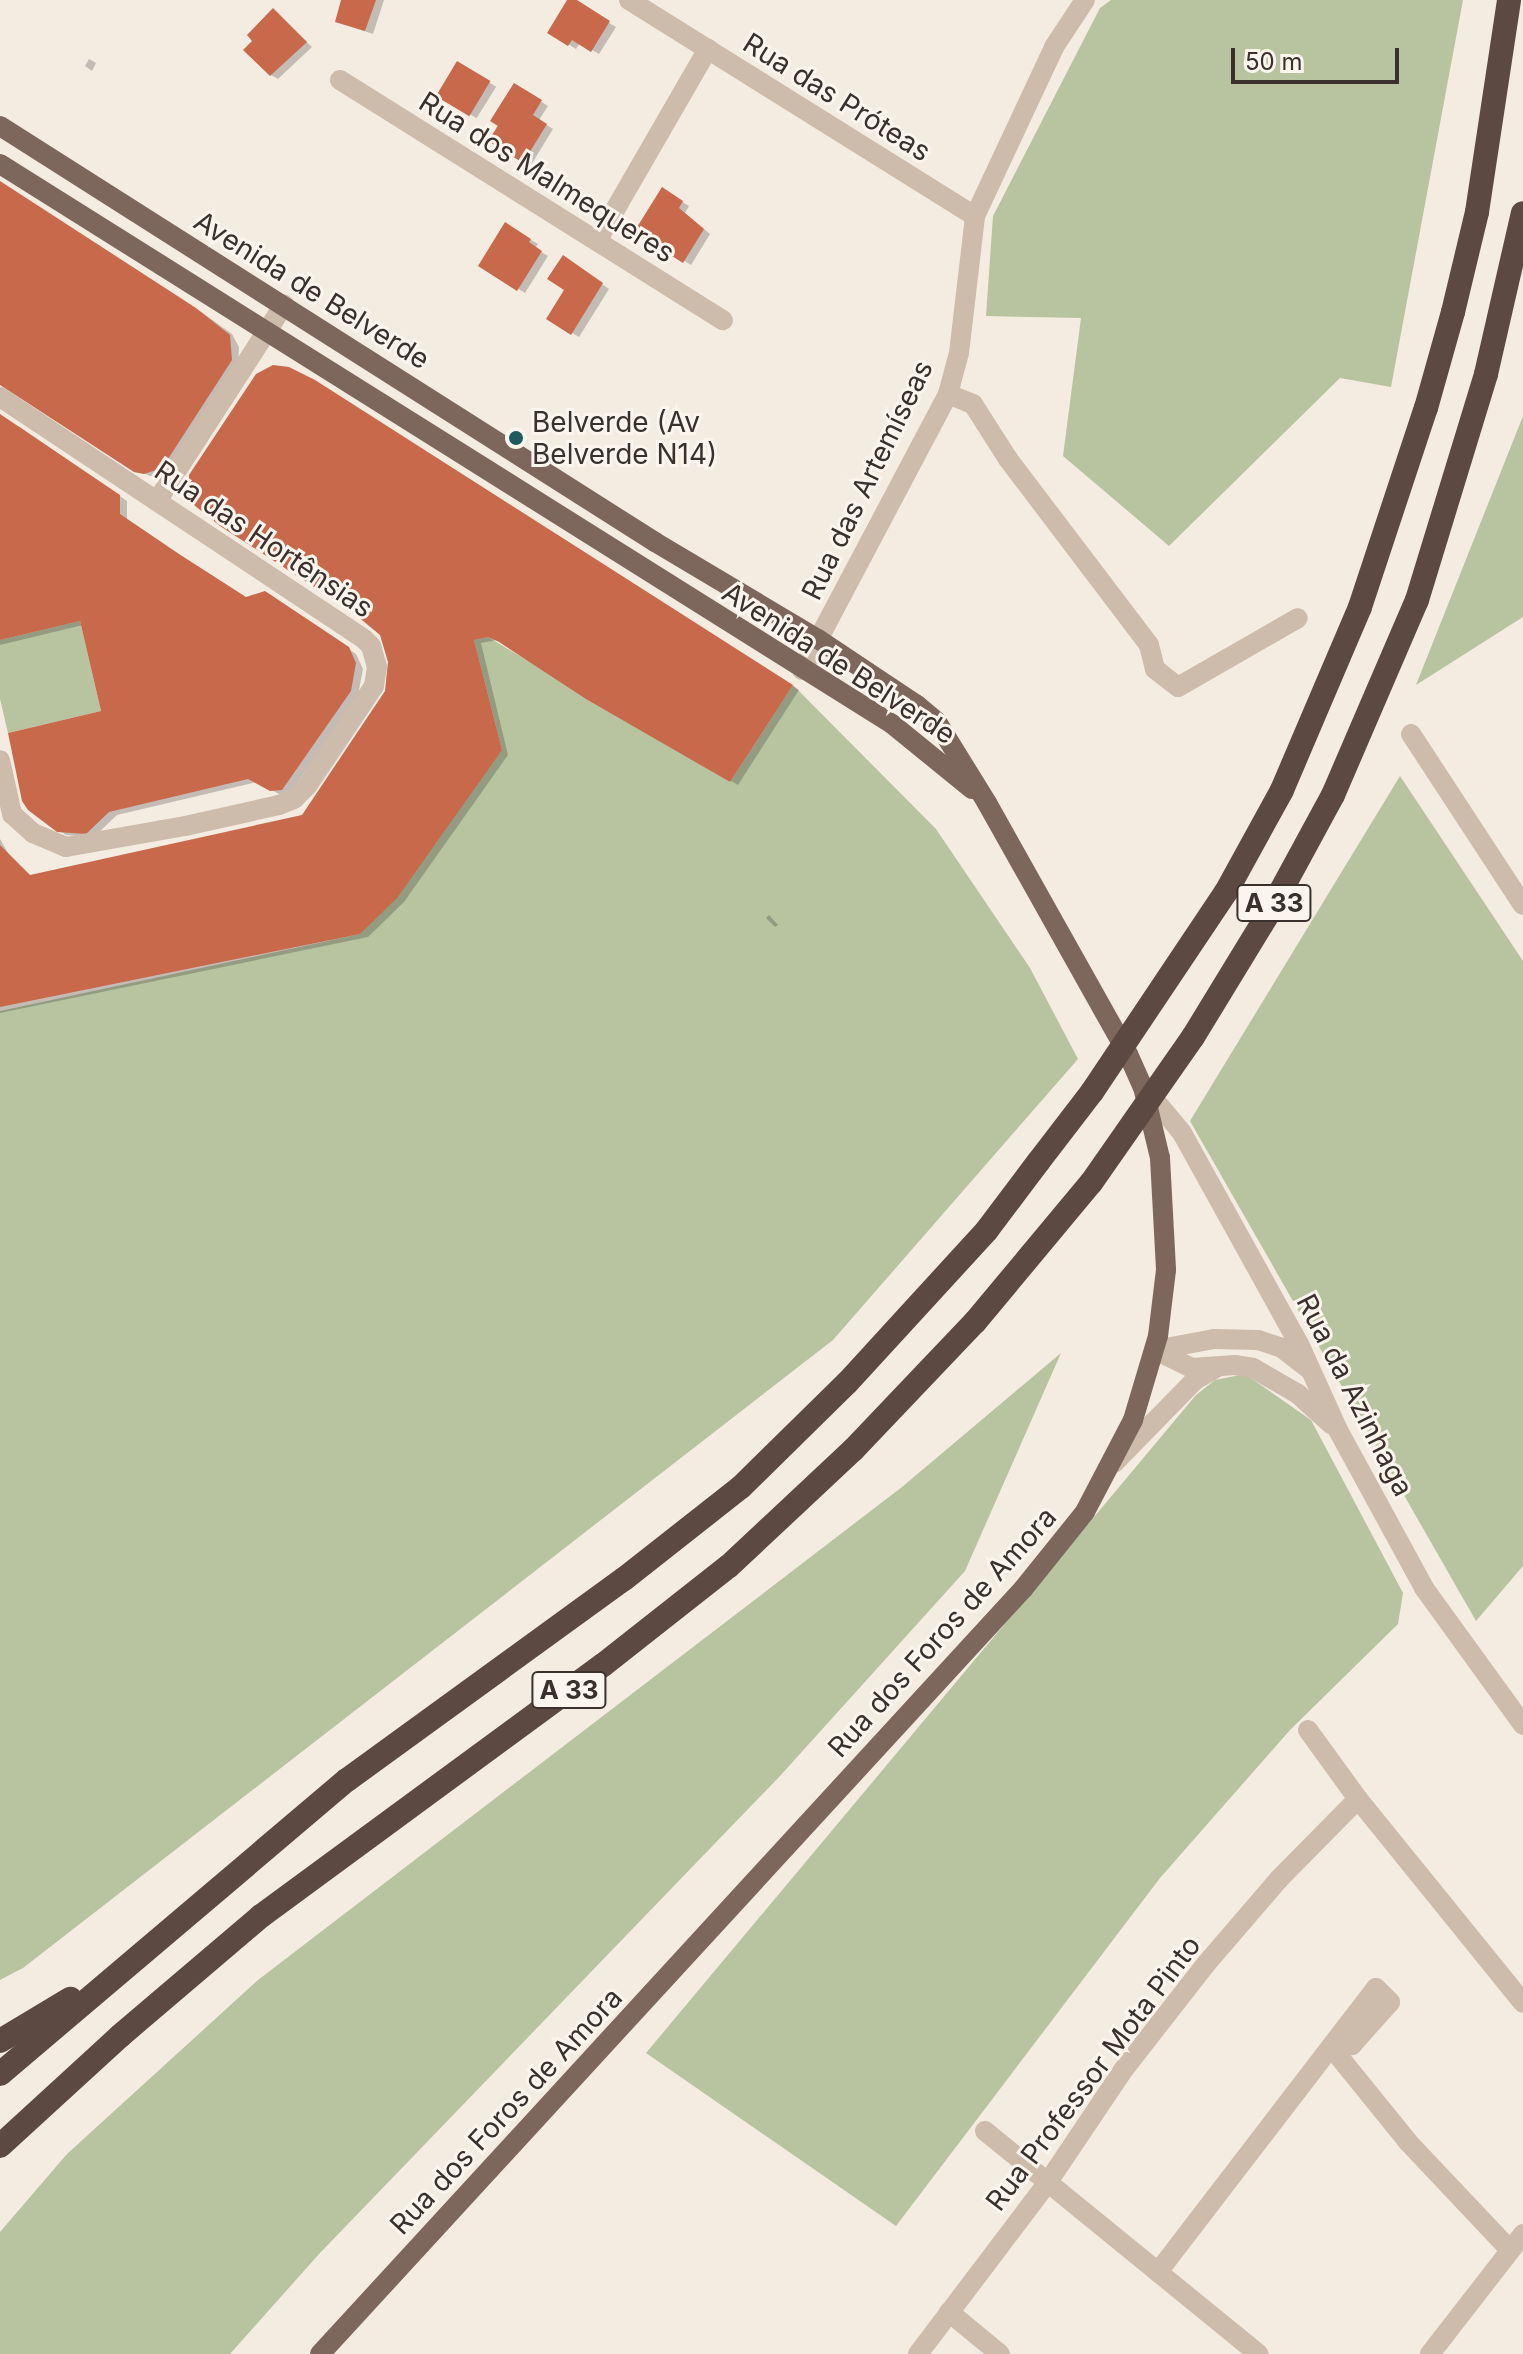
<!DOCTYPE html>
<meta charset="utf-8">
<style>
body{margin:0}
#map{position:relative;width:1523px;height:2354px;overflow:hidden;background:#f4ebe1;font-family:Inter,sans-serif}
div>[style]{position:absolute}
[style*='--x']{left:calc(var(--x)*1px);top:calc(var(--y)*1px);width:calc(var(--w)*1px);rotate:calc(var(--a)*1deg)}
.green>*{inset:0;background:#b8c4a0}
.shadow>*{inset:0;background:#0003;transform-origin:0 0}
.building>*{inset:0;background:#c8694b;transform-origin:0 0}
.minor>*{height:20px;margin:-10px;padding:0 10px;transform-origin:10px;border-radius:10px;background:#cdbbac}
.major>*{height:20px;margin:-10px;padding:0 10px;transform-origin:10px;border-radius:10px;background:#7d675c}
.highway>*{height:24px;margin:-12px;padding:0 12px;transform-origin:12px;border-radius:12px;background:#5c4a42}
.highway-bridge>*{height:24px;margin:-12px;padding:0 12px;transform-origin:12px;border-radius:12px;background:#5c4a42}
.dots>*{width:22px;height:22px;translate:-50% -50%;box-sizing:border-box;border:4px solid #fbf5ee;border-radius:50%}
span{translate:-50% -50%;white-space:nowrap;text-align:center;line-height:1.15;-webkit-text-stroke:6px #fbf5ee;paint-order:stroke}
.shield-label span{padding:2px 6px;background:#fbf5ee;border:2px solid;border-radius:6px;-webkit-text-stroke-width:0}
.shield-label{font-size:26px;color:#3b302b;font-weight:700}
.street-label{font-size:28px;color:#3b302b}
.poi-label{font-size:28px;color:#3b302b}
.left{translate:0 -50%;text-align:left}
.scale{position:absolute;left:1231px;top:48px;width:168px;height:36px;box-sizing:border-box;border:4px solid #3b302b;border-top:0;padding-left:10px;font-size:24px;line-height:28px;white-space:nowrap;color:#3b302b;-webkit-text-stroke:6px #fbf5ee;paint-order:stroke}
</style>
<div id="map">
<div class="green">
<i style="clip-path:polygon(1111px 0,1463px 0,1391px 387px,1340px 378px,1169px 546px,1063px 456px,1081px 318px,986px 316px,993px 216px,1100px 8px)"></i>
<i style="clip-path:polygon(1523px 416px,1523px 617px,1416px 685px)"></i>
<i style="clip-path:polygon(80px 621px,101px 711px,8px 733px,0 699px,0 640px)"></i>
<i style="clip-path:polygon(488px 637px,730px 782px,793px 685px,936px 829px,1030px 968px,1078px 1059px,833px 1340px,23px 1968px,0 1980px,0 1011px,360px 934px,502px 750px,474px 640px)"></i>
<i style="clip-path:polygon(1400px 776px,1523px 961px,1523px 1566px,1476px 1621px,1190px 1121px)"></i>
<i style="clip-path:polygon(1061px 1353px,965px 1571px,780px 1776px,319px 2254px,230px 2354px,0 2354px,0 2232px,67px 2154px,258px 1980px,902px 1487px)"></i>
<i style="clip-path:polygon(1245px 1374px,1311px 1420px,1403px 1593px,1398px 1624px,1290px 1730px,1160px 1878px,896px 2226px,646px 2053px,1196px 1395px,1215px 1380px)"></i>
</div>
<div class="shadow">
<i style="clip-path:polygon(344px 0,384px 0,373px 34px,337px 22px)"></i>
<i style="clip-path:polygon(569px 0,616px 27px,599px 54px,580px 43px,576px 49px,549px 32px)"></i>
<i style="clip-path:polygon(274px 11px,312px 47px,278px 79px,271px 75px)"></i>
<i style="clip-path:polygon(89px 59px,96px 63px,92px 71px,85px 66px)"></i>
<i style="left:458px;top:63px;width:45px;height:37px;rotate:32deg"></i>
<i style="clip-path:polygon(515px 85px,548px 106px,539px 120px,553px 129px,531px 165px,491px 140px)"></i>
<i style="clip-path:polygon(0 182px,204px 314px,232px 334px,239px 347px,238px 364px,175px 462px,153px 477px,135px 470px,0 383px)"></i>
<i style="clip-path:polygon(662px 190px,689px 206px,685px 213px,710px 234px,691px 265px,637px 231px)"></i>
<i style="clip-path:polygon(506px 225px,538px 244px,535px 248px,548px 256px,525px 293px,480px 265px)"></i>
<i style="clip-path:polygon(570px 262px,609px 289px,579px 337px,549px 319px,567px 289px)"></i>
<i style="clip-path:polygon(322px 387px,799px 690px,738px 785px,587px 698px,497px 640px,481px 643px,508px 755px,404px 902px,368px 937px,0 1013px,0 839px,12px 860px,31px 876px,303px 817px,387px 692px,390px 661px)"></i>
<i style="clip-path:polygon(0 419px,20px 427px,127px 501px,127px 520px,246px 599px,273px 598px,356px 654px,363px 669px,358px 695px,290px 793px,279px 794px,257px 782px,117px 815px,94px 837px,66px 835px,58px 830px,104px 713px,83px 625px,0 645px)"></i>
<i style="clip-path:polygon(769px 915px,778px 925px,775px 927px,766px 918px)"></i>
</div>
<div class="building">
<i style="clip-path:polygon(341px 0,376px 0,365px 31px,335px 22px)"></i>
<i style="clip-path:polygon(567px 0,577px 0,610px 21px,591px 52px,572px 40px,568px 46px,547px 33px)"></i>
<i style="clip-path:polygon(273px 8px,307px 42px,270px 76px,243px 50px,252px 41px,247px 35px)"></i>
<i style="left:457px;top:61px;width:39px;height:41px;rotate:31deg"></i>
<i style="clip-path:polygon(514px 83px,542px 100px,533px 115px,547px 124px,523px 163px,488px 141px,498px 126px,490px 121px)"></i>
<i style="clip-path:polygon(0 181px,196px 308px,230px 335px,232px 360px,168px 459px,156px 470px,144px 474px,134px 472px,0 385px)"></i>
<i style="clip-path:polygon(662px 187px,683px 201px,679px 208px,704px 229px,683px 263px,634px 232px)"></i>
<i style="clip-path:polygon(505px 222px,531px 239px,529px 242px,542px 251px,517px 291px,478px 266px)"></i>
<i style="clip-path:polygon(563px 255px,603px 283px,571px 335px,546px 319px,564px 290px,547px 279px)"></i>
<i style="clip-path:polygon(273px 365px,289px 367px,315px 380px,793px 685px,730px 782px,586px 699px,499px 642px,488px 637px,474px 640px,502px 750px,397px 898px,360px 934px,0 1007px,0 845px,30px 875px,302px 815px,385px 691px,388px 662px,380px 635px,351px 611px,220px 526px,189px 501px,189px 475px,256px 374px)"></i>
<i style="clip-path:polygon(0 414px,120px 495px,120px 514px,179px 554px,246px 597px,265px 591px,349px 647px,356px 663px,351px 691px,282px 790px,270px 791px,248px 779px,109px 812px,86px 834px,57px 832px,28px 810px,22px 801px,8px 733px,101px 711px,80px 621px,0 640px)"></i>
</div>
<div class="minor">
<i style="--x:629;--y:0;--w:408;--a:32"></i>
<i style="--x:340;--y:80;--w:452;--a:32.1"></i>
<i style="--x:597;--y:241;--w:222;--a:-60"></i>
<i style="--x:948;--y:394;--w:27;--a:22"></i>
<i style="--x:973;--y:404;--w:65;--a:57.5"></i>
<i style="--x:1008;--y:459;--w:233;--a:52.8"></i>
<i style="--x:1149;--y:645;--w:25;--a:76"></i>
<i style="--x:1155;--y:669;--w:29;--a:38"></i>
<i style="--x:1178;--y:687;--w:138;--a:-29.9"></i>
<i style="--x:0;--y:397;--w:437;--a:33.6"></i>
<i style="--x:364;--y:639;--w:10;--a:45"></i>
<i style="--x:371;--y:646;--w:22;--a:74"></i>
<i style="--x:377;--y:667;--w:19;--a:99"></i>
<i style="--x:374;--y:686;--w:120;--a:123.8"></i>
<i style="--x:307;--y:786;--w:18;--a:135"></i>
<i style="--x:294;--y:799;--w:16;--a:158"></i>
<i style="--x:279;--y:805;--w:96;--a:167.4"></i>
<i style="--x:185;--y:826;--w:121;--a:170"></i>
<i style="--x:66;--y:847;--w:36;--a:-157"></i>
<i style="--x:33;--y:833;--w:28;--a:-138"></i>
<i style="--x:12;--y:814;--w:55;--a:-102.5"></i>
<i style="--x:157;--y:501;--w:234;--a:-57.1"></i>
<i style="--x:802;--y:670;--w:312;--a:-62.1"></i>
<i style="--x:948;--y:394;--w:42;--a:-75"></i>
<i style="--x:959;--y:353;--w:138;--a:-83.3"></i>
<i style="--x:975;--y:216;--w:187;--a:-64.9"></i>
<i style="--x:1054;--y:47;--w:56;--a:-56.6"></i>
<i style="--x:1411;--y:734;--w:204;--a:56.8"></i>
<i style="--x:1144;--y:1087;--w:60;--a:50.4"></i>
<i style="--x:1182;--y:1133;--w:241;--a:61"></i>
<i style="--x:1299;--y:1344;--w:94;--a:65.6"></i>
<i style="--x:1338;--y:1430;--w:180;--a:61.4"></i>
<i style="--x:1424;--y:1588;--w:169;--a:54.1"></i>
<i style="--x:1155;--y:1350;--w:41;--a:25.9"></i>
<i style="--x:1192;--y:1368;--w:43;--a:-4"></i>
<i style="--x:1235;--y:1365;--w:18;--a:9"></i>
<i style="--x:1253;--y:1368;--w:52;--a:30"></i>
<i style="--x:1298;--y:1394;--w:45;--a:42.3"></i>
<i style="--x:1155;--y:1350;--w:60;--a:-10.6"></i>
<i style="--x:1214;--y:1339;--w:44;--a:1.3"></i>
<i style="--x:1258;--y:1340;--w:25;--a:18"></i>
<i style="--x:1282;--y:1348;--w:34;--a:38"></i>
<i style="--x:1114;--y:1463;--w:116;--a:-45.7"></i>
<i style="--x:1195;--y:1380;--w:24;--a:-30"></i>
<i style="--x:1308;--y:1730;--w:85;--a:54.1"></i>
<i style="--x:1358;--y:1799;--w:262;--a:51"></i>
<i style="--x:1332;--y:2048;--w:121;--a:51"></i>
<i style="--x:1408;--y:2142;--w:149;--a:46.6"></i>
<i style="--x:985;--y:2131;--w:353;--a:39.2"></i>
<i style="--x:1158;--y:2272;--w:358;--a:-52.5"></i>
<i style="--x:1376;--y:1988;--w:20;--a:45"></i>
<i style="--x:1390;--y:2002;--w:57;--a:131.5"></i>
<i style="--x:1352;--y:2045;--w:20;--a:171"></i>
<i style="--x:949;--y:2312;--w:66;--a:39.5"></i>
<i style="--x:918;--y:2354;--w:216;--a:-52.9"></i>
<i style="--x:1048;--y:2182;--w:136;--a:-56.1"></i>
<i style="--x:1124;--y:2069;--w:133;--a:-52"></i>
<i style="--x:1206;--y:1964;--w:112;--a:-49.3"></i>
<i style="--x:1279;--y:1879;--w:112;--a:-45.4"></i>
<i style="--x:1430;--y:2354;--w:152;--a:-52.2"></i>
</div>
<div class="major">
<i style="--x:0;--y:126;--w:776;--a:32.42"></i>
<i style="--x:655;--y:542;--w:190;--a:30.8"></i>
<i style="--x:818;--y:639;--w:119;--a:33.7"></i>
<i style="--x:917;--y:705;--w:26;--a:40"></i>
<i style="--x:937;--y:722;--w:95;--a:58.3"></i>
<i style="--x:987;--y:803;--w:288;--a:60.7"></i>
<i style="--x:1128;--y:1054;--w:36;--a:66"></i>
<i style="--x:1143;--y:1087;--w:73;--a:76.5"></i>
<i style="--x:1160;--y:1158;--w:112;--a:86.9"></i>
<i style="--x:1166;--y:1270;--w:66;--a:96.9"></i>
<i style="--x:1158;--y:1336;--w:88;--a:106.6"></i>
<i style="--x:1133;--y:1420;--w:104;--a:117.6"></i>
<i style="--x:1085;--y:1512;--w:99;--a:128.8"></i>
<i style="--x:1023;--y:1589;--w:1039;--a:132.58"></i>
<i style="--x:0;--y:164;--w:1053;--a:32.12"></i>
<i style="--x:892;--y:724;--w:103;--a:39.1"></i>
</div>
<div class="highway">
<i style="--x:1417;--y:600;--w:236;--a:-73"></i>
<i style="--x:1486;--y:374;--w:165;--a:-77.1"></i>
<i style="--x:1360;--y:607;--w:210;--a:-71.7"></i>
<i style="--x:1426;--y:408;--w:100;--a:-74.3"></i>
<i style="--x:1453;--y:312;--w:103;--a:-76.5"></i>
<i style="--x:1477;--y:212;--w:214;--a:-81.4"></i>
<i style="--x:0;--y:2041;--w:82;--a:-31"></i>
<i style="--x:0;--y:2074;--w:455;--a:-40.3"></i>
<i style="--x:347;--y:1780;--w:342;--a:-36"></i>
<i style="--x:624;--y:1579;--w:149;--a:-38.2"></i>
<i style="--x:741;--y:1487;--w:148;--a:-44.5"></i>
<i style="--x:847;--y:1383;--w:207;--a:-47.5"></i>
<i style="--x:987;--y:1230;--w:86;--a:-53"></i>
<i style="--x:0;--y:2146;--w:163;--a:-42.5"></i>
<i style="--x:120;--y:2036;--w:185;--a:-40.4"></i>
<i style="--x:261;--y:1916;--w:424;--a:-36.3"></i>
<i style="--x:603;--y:1665;--w:160;--a:-38.2"></i>
<i style="--x:729;--y:1566;--w:170;--a:-43.1"></i>
<i style="--x:853;--y:1450;--w:177;--a:-46.4"></i>
<i style="--x:975;--y:1322;--w:181;--a:-50.2"></i>
</div>
<div class="highway-bridge">
<i style="--x:1039;--y:1161;--w:87;--a:-52.5"></i>
<i style="--x:1092;--y:1092;--w:241;--a:-56.2"></i>
<i style="--x:1226;--y:892;--w:116;--a:-61.2"></i>
<i style="--x:1282;--y:790;--w:199;--a:-66.9"></i>
<i style="--x:1091;--y:1183;--w:178;--a:-55.1"></i>
<i style="--x:1193;--y:1037;--w:148;--a:-58.6"></i>
<i style="--x:1270;--y:911;--w:132;--a:-61.5"></i>
<i style="--x:1333;--y:795;--w:212;--a:-66.7"></i>
</div>
<div class="dots">
<i style="left:516px;top:438px;background:#1f5a5e"></i>
</div>
<div class="shield-label">
<span style="left:1274px;top:903px">A 33</span>
<span style="left:569px;top:1690px">A 33</span>
</div>
<div class="street-label">
<span style="left:837px;top:97px;rotate:32deg">Rua das Próteas</span>
<span style="left:547px;top:177px;rotate:32deg">Rua dos Malmequeres</span>
<span style="left:312px;top:290px;rotate:32deg">Avenida de Belverde</span>
<span style="left:867px;top:480px;rotate:-64deg">Rua das Artemíseas</span>
<span style="left:264px;top:539px;rotate:34deg">Rua das Hortênsias</span>
<span style="left:839px;top:663px;rotate:33deg">Avenida de Belverde</span>
<span style="left:1355px;top:1395px;rotate:63deg">Rua da Azinhaga</span>
<span style="left:942px;top:1632px;rotate:-48deg">Rua dos Foros de Amora</span>
<span style="left:1093px;top:2073px;rotate:-53deg">Rua Professor Mota Pinto</span>
<span style="left:506px;top:2111px;rotate:-47deg">Rua dos Foros de Amora</span>
</div>
<div class="poi-label">
<span class="left" style="left:532px;top:438px">Belverde (Av<br>Belverde N14)</span>
</div>
<div class="scale">50 m</div>
</div>
